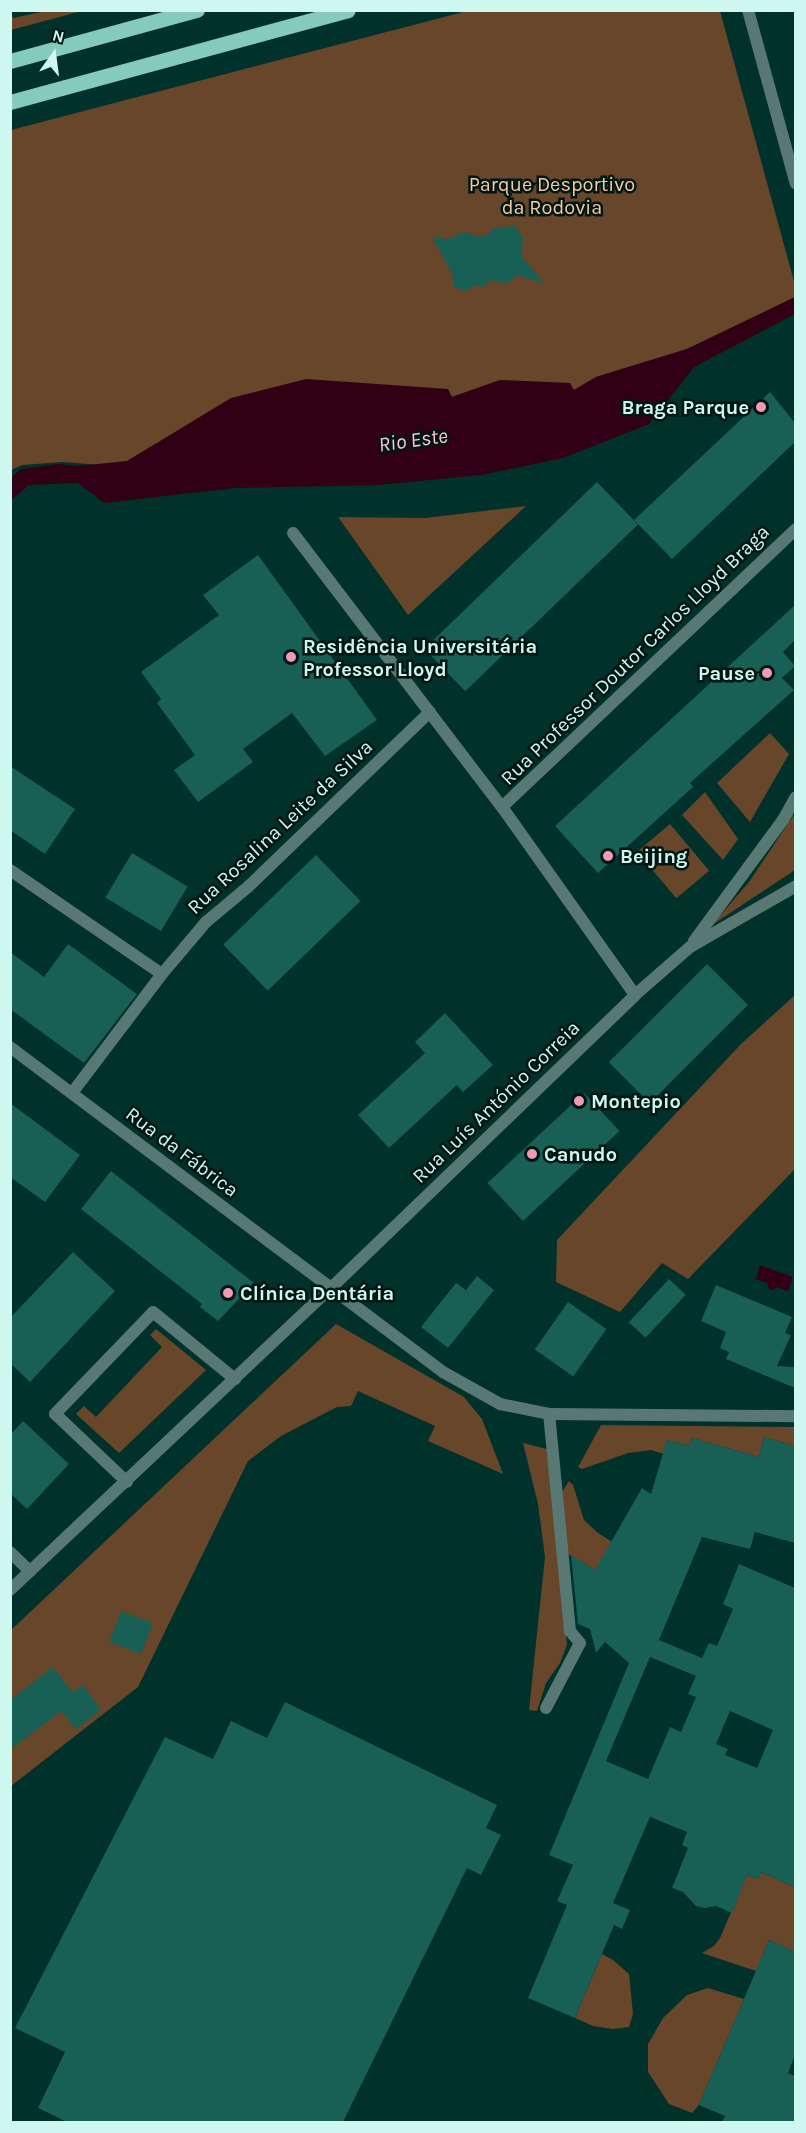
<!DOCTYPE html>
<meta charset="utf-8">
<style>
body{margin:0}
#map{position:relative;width:806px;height:2133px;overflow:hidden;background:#00312a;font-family:Karla,sans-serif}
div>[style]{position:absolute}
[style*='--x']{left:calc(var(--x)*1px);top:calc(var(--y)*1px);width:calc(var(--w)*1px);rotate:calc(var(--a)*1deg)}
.green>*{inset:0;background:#67462a;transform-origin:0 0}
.water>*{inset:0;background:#320014}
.building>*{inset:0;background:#185f55;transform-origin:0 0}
.minor>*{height:12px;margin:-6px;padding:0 6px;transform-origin:6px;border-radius:6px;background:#587973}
.tertiary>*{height:12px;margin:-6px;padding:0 6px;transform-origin:6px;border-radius:6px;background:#587973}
.primary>*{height:15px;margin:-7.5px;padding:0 7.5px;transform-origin:7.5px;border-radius:7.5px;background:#84cabd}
.dots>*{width:16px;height:16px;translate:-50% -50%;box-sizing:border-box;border:3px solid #001612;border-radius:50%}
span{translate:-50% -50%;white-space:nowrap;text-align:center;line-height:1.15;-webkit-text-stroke:5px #001612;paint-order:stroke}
.park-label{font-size:20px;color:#f6caa5}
.poi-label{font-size:20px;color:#cef7ef;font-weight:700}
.right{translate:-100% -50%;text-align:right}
.left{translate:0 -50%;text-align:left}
.street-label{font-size:20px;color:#cef7ef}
.water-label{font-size:21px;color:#ffc4d4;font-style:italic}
.frame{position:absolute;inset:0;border:12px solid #cef7ef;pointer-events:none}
.north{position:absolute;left:24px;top:24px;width:60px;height:60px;-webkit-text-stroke:4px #001612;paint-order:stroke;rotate:14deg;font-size:16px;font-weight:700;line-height:24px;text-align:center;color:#cef7ef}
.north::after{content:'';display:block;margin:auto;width:21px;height:27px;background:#cef7ef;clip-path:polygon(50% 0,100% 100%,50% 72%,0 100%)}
</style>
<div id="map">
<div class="green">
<i style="clip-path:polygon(11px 11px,13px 18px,46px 11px,78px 12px,11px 30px,11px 11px,15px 11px)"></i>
<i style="clip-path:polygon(467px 11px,720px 11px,795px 285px,795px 297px,687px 349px,596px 377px,574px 390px,501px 380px,452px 397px,127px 461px,102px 465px,63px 462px,22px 465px,11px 470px,11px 130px)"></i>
<i style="clip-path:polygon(526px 506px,408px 615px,338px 517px,425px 518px)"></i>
<i style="clip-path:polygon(770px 733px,789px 754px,750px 822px,717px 783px)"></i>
<i style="clip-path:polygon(705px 792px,738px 839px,723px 860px,682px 815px)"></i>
<i style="clip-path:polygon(795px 813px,795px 870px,712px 925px,749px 882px)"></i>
<i style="left:670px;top:824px;width:61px;height:43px;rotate:50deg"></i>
<i style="clip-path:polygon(795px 995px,795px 1169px,688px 1279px,662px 1263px,620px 1312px,556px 1282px,557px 1240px,741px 1044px)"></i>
<i style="clip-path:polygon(336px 1324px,464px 1397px,482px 1419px,503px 1474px,428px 1441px,435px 1426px,358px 1391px,351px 1406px,337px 1407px,281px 1436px,248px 1461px,138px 1687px,11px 1786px,11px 1630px)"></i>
<i style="clip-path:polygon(156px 1329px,206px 1370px,119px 1453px,76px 1414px,84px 1406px,96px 1417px,162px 1347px,150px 1335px)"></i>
<i style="clip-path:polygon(601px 1425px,795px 1427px,795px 1446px,764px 1437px,759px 1457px,692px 1438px,689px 1446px,667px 1440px,664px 1454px,651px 1450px,628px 1453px,582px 1469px,578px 1467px)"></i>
<i style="clip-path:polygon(523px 1443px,547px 1449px,567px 1645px,560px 1663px,546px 1683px,537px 1711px,529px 1710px,545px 1557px,538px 1504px)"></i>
<i style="clip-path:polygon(569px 1481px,573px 1485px,584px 1520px,598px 1533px,622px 1548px,605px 1576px,565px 1552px,559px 1497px)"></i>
<i style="clip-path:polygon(761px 1872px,795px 1887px,795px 1952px,769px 1940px,756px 1971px,702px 1953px,714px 1946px,720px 1938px,747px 1875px,758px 1879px)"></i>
<i style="clip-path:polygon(602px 1954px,613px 1960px,629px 1974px,633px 2014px,629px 2027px,613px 2029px,593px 2026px,575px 2018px)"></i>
<i style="clip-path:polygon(708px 1988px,744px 1999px,699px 2105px,692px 2113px,669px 2104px,648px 2072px,648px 2044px,663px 2018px,687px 1995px)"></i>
</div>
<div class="water">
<i style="clip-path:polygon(795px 297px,795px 314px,694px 367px,649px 424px,563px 458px,481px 475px,378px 485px,235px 488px,104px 503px,78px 483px,29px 485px,11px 500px,11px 478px,21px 469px,58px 464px,78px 466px,127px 461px,231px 398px,306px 379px,448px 389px,452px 397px,500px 380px,570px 383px,574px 390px,596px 377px,687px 349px)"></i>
<i style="clip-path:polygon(760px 1265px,793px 1277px,788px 1291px,777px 1287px,774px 1290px,769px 1289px,767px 1283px,756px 1279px)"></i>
</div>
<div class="building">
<i style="clip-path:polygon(514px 224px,523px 238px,522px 257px,545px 284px,518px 275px,506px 284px,491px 280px,483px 287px,475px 285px,467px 291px,454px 287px,452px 273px,432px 237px,448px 239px,464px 232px,480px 237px,488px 234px,494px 228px,507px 228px)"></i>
<i style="clip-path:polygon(770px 392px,795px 423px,795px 442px,672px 559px,634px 520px)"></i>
<i style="left:597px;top:482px;width:59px;height:240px;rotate:46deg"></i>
<i style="clip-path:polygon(258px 555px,377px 720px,325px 756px,292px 713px,243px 749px,253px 762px,198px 802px,174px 770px,195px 755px,157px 703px,161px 699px,141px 672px,219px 615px,203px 595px)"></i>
<i style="clip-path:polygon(795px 605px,795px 640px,783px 652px,795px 666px,782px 678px,794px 690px,690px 783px,693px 787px,598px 873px,555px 826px)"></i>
<i style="clip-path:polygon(10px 766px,75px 809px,45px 854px,10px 830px)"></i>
<i style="left:132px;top:853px;width:65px;height:52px;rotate:31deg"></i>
<i style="left:316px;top:855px;width:64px;height:129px;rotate:46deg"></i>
<i style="clip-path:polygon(68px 944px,137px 994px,84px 1063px,10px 1009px,10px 952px,44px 977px)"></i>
<i style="left:707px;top:964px;width:58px;height:139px;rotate:45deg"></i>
<i style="clip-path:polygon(445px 1013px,493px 1065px,463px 1092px,457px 1085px,389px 1148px,358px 1115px,425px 1053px,415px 1042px)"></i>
<i style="left:584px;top:1093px;width:52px;height:132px;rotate:47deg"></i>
<i style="clip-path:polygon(10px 1103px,80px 1155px,45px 1202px,10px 1177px)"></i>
<i style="clip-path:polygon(111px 1171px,254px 1283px,218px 1321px,200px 1307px,202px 1304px,81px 1209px)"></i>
<i style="clip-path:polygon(73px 1252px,115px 1291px,30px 1382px,10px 1363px,10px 1318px)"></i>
<i style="clip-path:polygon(477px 1276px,494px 1290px,448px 1348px,421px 1327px,456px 1283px,466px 1290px)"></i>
<i style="left:669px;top:1279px;width:23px;height:59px;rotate:43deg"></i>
<i style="clip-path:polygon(716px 1285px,792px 1317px,785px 1333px,791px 1335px,777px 1366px,795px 1367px,795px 1388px,726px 1359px,729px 1352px,720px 1348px,726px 1332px,701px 1321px)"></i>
<i style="left:568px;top:1302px;width:47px;height:58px;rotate:35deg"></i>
<i style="clip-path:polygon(23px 1421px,69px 1464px,27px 1509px,10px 1493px,10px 1435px)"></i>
<i style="clip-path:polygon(evenodd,764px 1437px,795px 1446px,795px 1543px,755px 1532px,750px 1549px,702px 1537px,659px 1640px,702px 1658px,709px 1643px,717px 1646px,733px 1609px,723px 1604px,739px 1564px,795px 1588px,795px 1887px,761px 1872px,758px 1879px,747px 1875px,732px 1913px,716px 1906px,705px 1908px,696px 1906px,683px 1892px,672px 1888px,688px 1848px,682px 1845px,687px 1832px,650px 1817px,613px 1903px,630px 1910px,622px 1929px,614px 1925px,575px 2018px,528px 1998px,567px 1905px,557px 1901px,573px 1865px,549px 1855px,629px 1663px,605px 1642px,596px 1653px,590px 1629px,578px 1624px,571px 1555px,595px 1570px,642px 1488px,651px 1494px,667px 1440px,689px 1446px,692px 1438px,759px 1457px,764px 1437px,650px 1657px,696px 1676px,688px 1694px,696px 1697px,681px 1732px,670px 1727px,648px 1779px,606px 1761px,650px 1657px,764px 1437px,730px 1711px,773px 1730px,757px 1768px,725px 1755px,728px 1749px,716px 1744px,730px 1711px)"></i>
<i style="left:121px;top:1611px;width:34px;height:33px;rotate:21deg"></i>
<i style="clip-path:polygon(53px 1667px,72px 1692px,83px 1685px,101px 1710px,76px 1729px,61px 1711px,10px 1750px,10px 1700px)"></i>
<i style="clip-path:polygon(285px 1702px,497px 1805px,486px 1828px,501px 1835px,481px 1875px,467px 1868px,343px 2122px,67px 2122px,38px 2108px,65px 2052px,15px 2028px,165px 1737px,213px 1759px,231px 1721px,267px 1738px)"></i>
<i style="clip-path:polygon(769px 1940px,795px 1952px,795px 2055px,788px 2073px,795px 2076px,795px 2122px,722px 2122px,725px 2116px,699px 2105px)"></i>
</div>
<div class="minor">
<i style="--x:293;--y:533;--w:345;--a:52.7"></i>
<i style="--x:502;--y:807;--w:230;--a:54.7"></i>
<i style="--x:502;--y:807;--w:405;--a:-43.4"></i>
<i style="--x:10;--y:870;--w:184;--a:34.4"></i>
<i style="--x:10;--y:1047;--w:541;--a:36.89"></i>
<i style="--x:443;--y:1372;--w:65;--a:29.3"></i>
<i style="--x:500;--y:1404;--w:50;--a:11.5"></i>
<i style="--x:549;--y:1414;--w:247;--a:0.5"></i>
<i style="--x:72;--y:1093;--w:149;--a:-52.9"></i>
<i style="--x:162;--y:974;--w:68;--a:-49.8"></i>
<i style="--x:206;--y:922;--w:56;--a:-39.9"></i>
<i style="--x:249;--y:886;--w:251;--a:-43.9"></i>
<i style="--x:127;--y:1482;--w:99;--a:-136.6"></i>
<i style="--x:55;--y:1414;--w:141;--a:-46.1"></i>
<i style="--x:153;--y:1312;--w:106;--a:39.3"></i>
<i style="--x:10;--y:1552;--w:28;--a:44"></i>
<i style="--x:546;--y:1708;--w:73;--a:-62.4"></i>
<i style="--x:580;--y:1643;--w:16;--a:-130"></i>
<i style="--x:570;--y:1631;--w:218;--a:-95.5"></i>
</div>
<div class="tertiary">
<i style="--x:748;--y:10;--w:180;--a:74.6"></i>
<i style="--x:694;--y:941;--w:150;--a:-53.7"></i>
<i style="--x:783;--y:820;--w:26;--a:-61"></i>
<i style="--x:10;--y:1590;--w:441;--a:-43.3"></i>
<i style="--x:331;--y:1288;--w:422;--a:-43.9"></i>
<i style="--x:635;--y:995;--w:73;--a:-41.1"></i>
<i style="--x:690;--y:947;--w:122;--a:-29.9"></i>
</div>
<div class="primary">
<i style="--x:10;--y:61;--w:194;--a:-15.3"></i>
<i style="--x:10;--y:102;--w:350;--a:-15.2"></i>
</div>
<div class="dots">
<i style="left:761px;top:407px;background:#f19ab3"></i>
<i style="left:291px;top:657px;background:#f19ab3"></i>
<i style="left:767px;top:673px;background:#f19ab3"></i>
<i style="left:608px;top:856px;background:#f19ab3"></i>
<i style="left:579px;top:1101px;background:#f19ab3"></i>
<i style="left:532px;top:1154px;background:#f19ab3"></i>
<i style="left:228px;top:1293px;background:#f19ab3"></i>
</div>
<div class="park-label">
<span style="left:552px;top:196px">Parque Desportivo<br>da Rodovia</span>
</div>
<div class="poi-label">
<span class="right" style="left:749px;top:407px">Braga Parque</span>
<span class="left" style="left:303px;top:658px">Residência Universitária<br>Professor Lloyd</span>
<span class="right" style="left:755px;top:673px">Pause</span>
<span class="left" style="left:620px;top:856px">Beijing</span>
<span class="left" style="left:591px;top:1101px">Montepio</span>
<span class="left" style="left:544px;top:1154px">Canudo</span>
<span class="left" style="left:240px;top:1293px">Clínica Dentária</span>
</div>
<div class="street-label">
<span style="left:635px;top:655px;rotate:-44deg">Rua Professor Doutor Carlos Lloyd Braga</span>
<span style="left:280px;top:827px;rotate:-43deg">Rua Rosalina Leite da Silva</span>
<span style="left:496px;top:1102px;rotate:-44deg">Rua Luís António Correia</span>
<span style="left:182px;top:1152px;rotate:37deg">Rua da Fábrica</span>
</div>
<div class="water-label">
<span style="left:413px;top:440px;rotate:-8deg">Rio Este</span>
</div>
<div class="frame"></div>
<div class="north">N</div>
</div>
